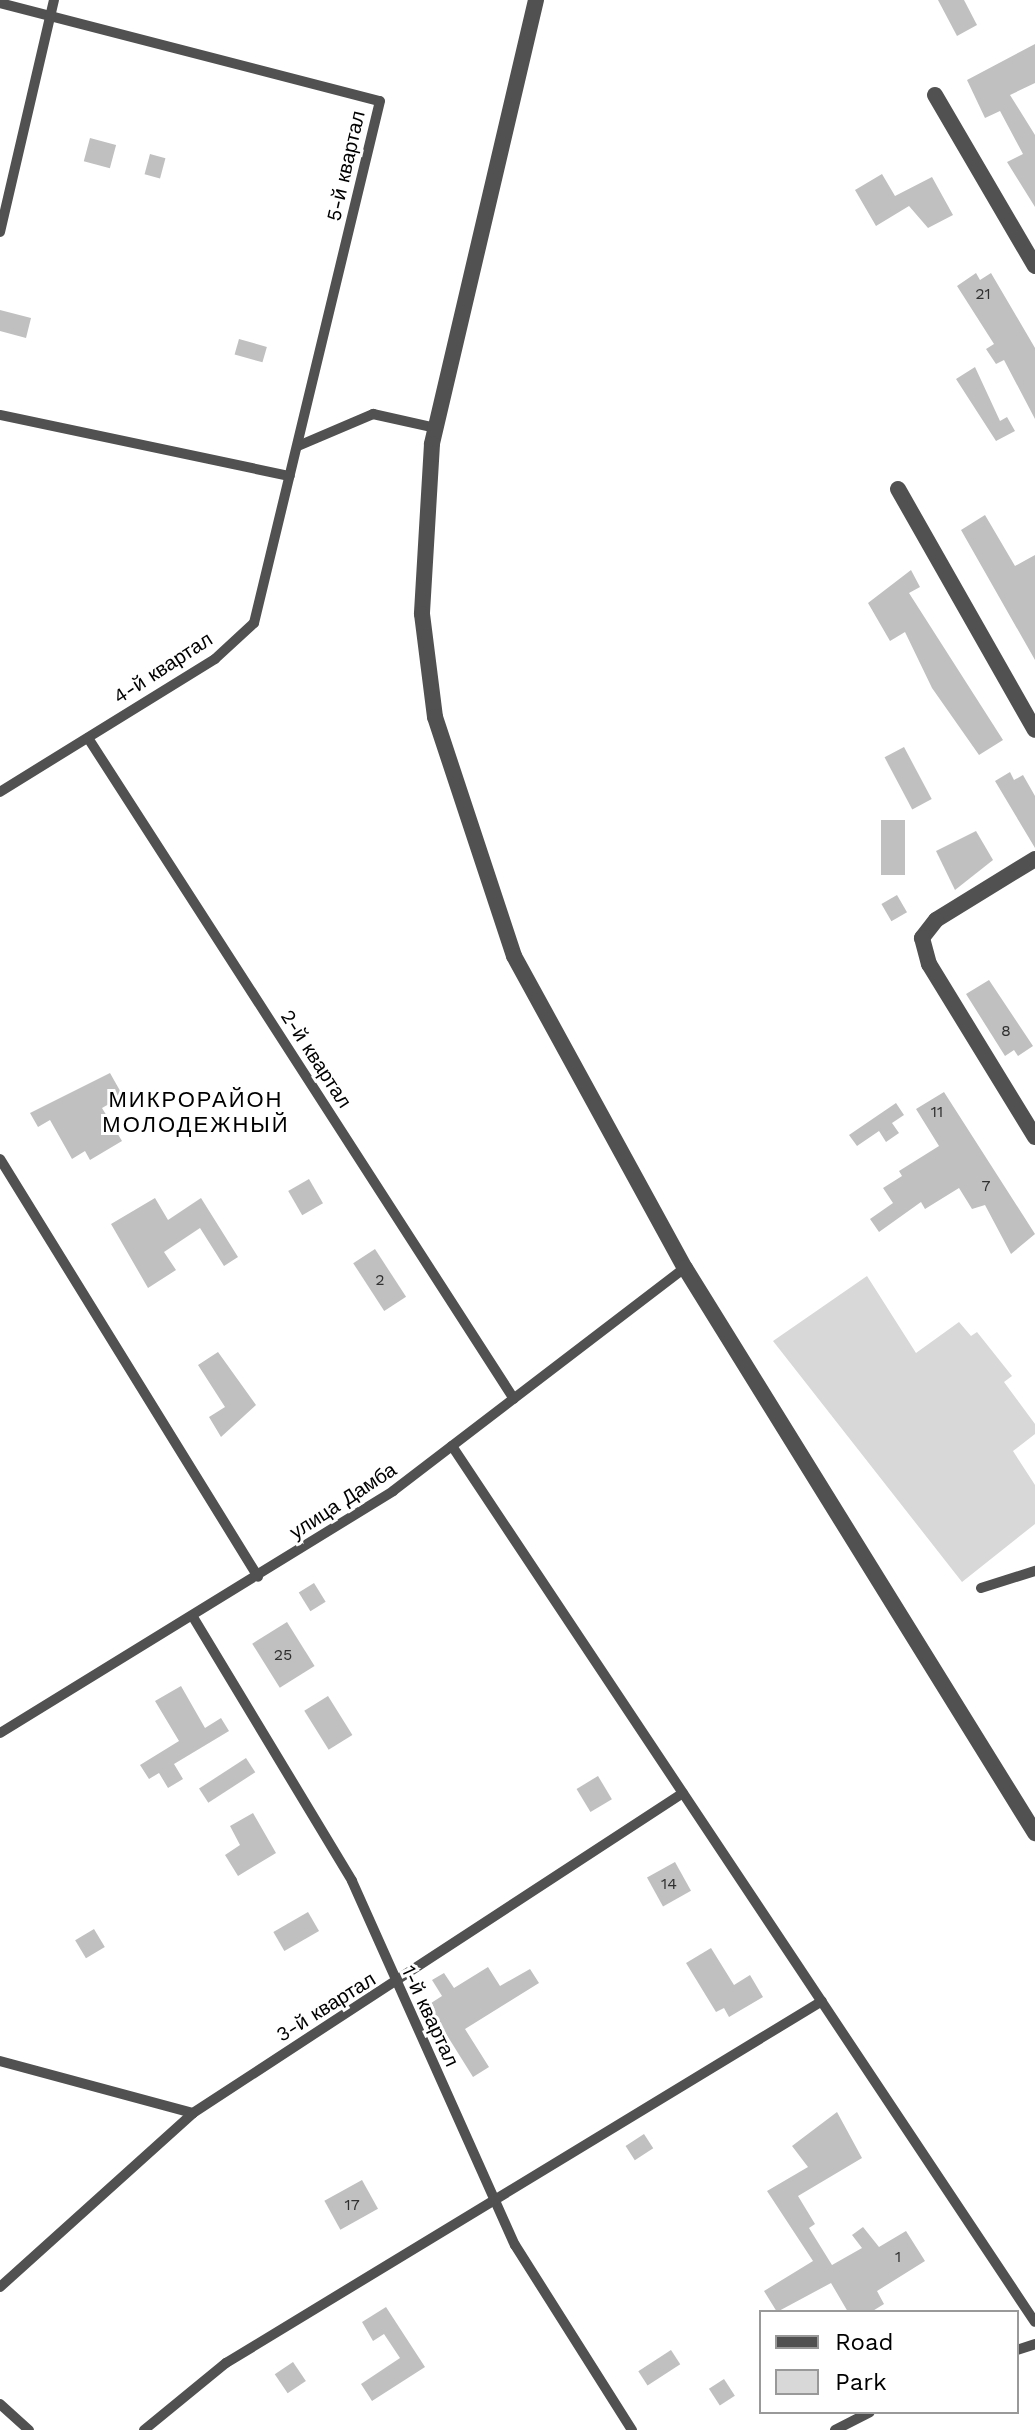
<!DOCTYPE html>
<meta charset="utf-8">
<style>
body{margin:0}
#map{position:relative;width:1035px;height:2430px;overflow:hidden;background:#fff;font-family:"Work Sans",sans-serif}
div>[style]{position:absolute}
[style*='--x']{left:calc(var(--x)*1px);top:calc(var(--y)*1px);width:calc(var(--w)*1px);rotate:calc(var(--a)*1deg)}
.green>*{inset:0;background:#d8d8d8}
.building>*{inset:0;background:#c0c0c0;transform-origin:0 0}
.service>*{height:10px;margin:-5px;padding:0 5px;transform-origin:5px;border-radius:5px;background:#515151}
.minor>*{height:16px;margin:-8px;padding:0 8px;transform-origin:8px;border-radius:8px;background:#515151}
span{translate:-50% -50%;white-space:nowrap;text-align:center;line-height:1.15;-webkit-text-stroke:6px #fff;paint-order:stroke}
.number-label{font-size:16px;color:#303030}
.number-label span{-webkit-text-stroke-width:0}
.street-label{font-size:20px;color:#000}
.neighbourhood-label{font-size:22px;color:#000;letter-spacing:2px}
.legend{position:absolute;left:759px;top:2310px;width:260px;height:104px;box-sizing:border-box;background:#fff;border:2px solid #999;margin:0;padding:10px 14px;list-style:none;font-size:24px;color:#000}
.legend li{display:flex;align-items:center;gap:16px;height:40px}
.legend b{width:40px;border:2px solid #999}
</style>
<div id="map">
<div class="green">
<i style="clip-path:polygon(867px 1276px,916px 1353px,959px 1322px,971px 1336px,977px 1332px,1012px 1376px,1004px 1382px,1035px 1424px,1035px 1434px,1013px 1451px,1035px 1485px,1035px 1524px,962px 1582px,773px 1341px)"></i>
</div>
<div class="building">
<i style="clip-path:polygon(938px 0,964px 0,977px 25px,957px 36px)"></i>
<i style="clip-path:polygon(1035px 44px,1035px 83px,1010px 95px,1035px 135px,1035px 207px,1007px 162px,1023px 154px,1000px 111px,985px 118px,967px 80px)"></i>
<i style="left:90px;top:138px;width:27px;height:24px;rotate:15deg"></i>
<i style="left:150px;top:154px;width:16px;height:21px;rotate:15deg"></i>
<i style="clip-path:polygon(882px 174px,895px 196px,932px 177px,953px 215px,928px 228px,909px 206px,876px 226px,855px 190px)"></i>
<i style="clip-path:polygon(976px 273px,980px 280px,991px 273px,1035px 348px,1035px 419px,1004px 360px,996px 364px,986px 349px,994px 344px,957px 286px)"></i>
<i style="clip-path:polygon(0 310px,31px 318px,26px 338px,0 331px)"></i>
<i style="left:239px;top:339px;width:29px;height:16px;rotate:16deg"></i>
<i style="clip-path:polygon(975px 367px,1000px 421px,1007px 417px,1015px 431px,996px 441px,956px 379px)"></i>
<i style="clip-path:polygon(985px 515px,1015px 566px,1035px 555px,1035px 660px,961px 530px)"></i>
<i style="clip-path:polygon(911px 570px,920px 587px,909px 593px,1003px 740px,979px 755px,932px 688px,905px 632px,890px 641px,868px 603px)"></i>
<i style="left:904px;top:747px;width:59px;height:22px;rotate:62deg"></i>
<i style="clip-path:polygon(1010px 772px,1014px 780px,1023px 775px,1035px 796px,1035px 848px,995px 781px)"></i>
<i style="left:881px;top:820px;width:24px;height:55px"></i>
<i style="clip-path:polygon(976px 831px,993px 860px,955px 890px,936px 851px)"></i>
<i style="left:897px;top:895px;width:20px;height:18px;rotate:60deg"></i>
<i style="clip-path:polygon(989px 980px,1033px 1046px,1018px 1056px,1014px 1050px,1005px 1056px,966px 994px)"></i>
<i style="clip-path:polygon(110px 1073px,123px 1096px,102px 1108px,122px 1141px,90px 1160px,85px 1151px,72px 1159px,50px 1120px,38px 1127px,30px 1113px)"></i>
<i style="clip-path:polygon(944px 1092px,1035px 1234px,1011px 1254px,985px 1205px,972px 1209px,959px 1188px,925px 1209px,921px 1202px,879px 1232px,870px 1219px,893px 1203px,883px 1188px,902px 1176px,899px 1171px,939px 1146px,916px 1109px)"></i>
<i style="clip-path:polygon(896px 1103px,904px 1115px,892px 1123px,899px 1133px,886px 1142px,879px 1131px,857px 1146px,849px 1135px)"></i>
<i style="left:309px;top:1179px;width:28px;height:24px;rotate:60deg"></i>
<i style="clip-path:polygon(155px 1198px,168px 1220px,201px 1198px,238px 1257px,224px 1266px,200px 1228px,164px 1252px,176px 1270px,148px 1288px,111px 1224px)"></i>
<i style="left:375px;top:1249px;width:57px;height:26px;rotate:57deg"></i>
<i style="clip-path:polygon(218px 1352px,256px 1405px,221px 1437px,209px 1417px,225px 1407px,198px 1365px)"></i>
<i style="left:314px;top:1583px;width:22px;height:18px;rotate:58deg"></i>
<i style="left:287px;top:1622px;width:52px;height:41px;rotate:58deg"></i>
<i style="clip-path:polygon(181px 1686px,205px 1728px,221px 1718px,229px 1731px,174px 1764px,183px 1779px,168px 1788px,159px 1773px,149px 1779px,140px 1765px,179px 1741px,155px 1701px)"></i>
<i style="left:328px;top:1696px;width:46px;height:28px;rotate:58deg"></i>
<i style="left:246px;top:1758px;width:17px;height:56px;rotate:57deg"></i>
<i style="left:598px;top:1776px;width:27px;height:25px;rotate:59deg"></i>
<i style="clip-path:polygon(253px 1813px,276px 1853px,238px 1876px,225px 1855px,240px 1845px,230px 1826px)"></i>
<i style="left:675px;top:1862px;width:33px;height:32px;rotate:61deg"></i>
<i style="left:308px;top:1912px;width:22px;height:40px;rotate:60deg"></i>
<i style="left:94px;top:1929px;width:21px;height:22px;rotate:59deg"></i>
<i style="clip-path:polygon(711px 1948px,734px 1985px,750px 1975px,763px 1997px,729px 2017px,724px 2008px,716px 2012px,686px 1963px)"></i>
<i style="clip-path:polygon(488px 1967px,500px 1986px,530px 1969px,539px 1983px,465px 2029px,489px 2067px,473px 2077px,428px 2005px,442px 1996px,432px 1980px,444px 1973px,454px 1988px)"></i>
<i style="clip-path:polygon(837px 2112px,862px 2158px,798px 2196px,815px 2224px,809px 2228px,832px 2265px,862px 2248px,852px 2235px,863px 2227px,879px 2247px,906px 2231px,925px 2261px,877px 2291px,884px 2304px,871px 2312px,848px 2312px,831px 2283px,777px 2312px,764px 2291px,813px 2261px,767px 2191px,808px 2167px,792px 2146px)"></i>
<i style="left:644px;top:2134px;width:17px;height:22px;rotate:57deg"></i>
<i style="left:362px;top:2180px;width:33px;height:43px;rotate:61deg"></i>
<i style="clip-path:polygon(386px 2307px,425px 2367px,372px 2401px,361px 2384px,400px 2358px,384px 2334px,373px 2341px,362px 2322px)"></i>
<i style="left:671px;top:2350px;width:17px;height:39px;rotate:57deg"></i>
<i style="left:293px;top:2362px;width:23px;height:22px;rotate:56deg"></i>
<i style="left:724px;top:2379px;width:20px;height:18px;rotate:57deg"></i>
</div>
<div class="service">
<i style="--x:0;--y:3;--w:392;--a:14.5"></i>
<i style="--x:380;--y:101;--w:537;--a:103.57"></i>
<i style="--x:254;--y:623;--w:53;--a:137.3"></i>
<i style="--x:215;--y:659;--w:253;--a:148.3"></i>
<i style="--x:0;--y:232;--w:238;--a:-76.9"></i>
<i style="--x:0;--y:415;--w:296;--a:11.9"></i>
<i style="--x:298;--y:446;--w:82;--a:-23.1"></i>
<i style="--x:373;--y:414;--w:65;--a:12.5"></i>
<i style="--x:88;--y:738;--w:786;--a:57.2"></i>
<i style="--x:0;--y:1159;--w:491;--a:58.3"></i>
<i style="--x:452;--y:1446;--w:1052;--a:56.36"></i>
<i style="--x:981;--y:1588;--w:57;--a:-17.5"></i>
<i style="--x:193;--y:1617;--w:308;--a:58.9"></i>
<i style="--x:352;--y:1881;--w:399;--a:65.9"></i>
<i style="--x:515;--y:2245;--w:219;--a:57.7"></i>
<i style="--x:0;--y:1733;--w:462;--a:-31.6"></i>
<i style="--x:393;--y:1491;--w:367;--a:-37.4"></i>
<i style="--x:0;--y:2061;--w:200;--a:15.1"></i>
<i style="--x:193;--y:2113;--w:585;--a:-33.15"></i>
<i style="--x:0;--y:2287;--w:260;--a:-42"></i>
<i style="--x:1017;--y:2350;--w:19;--a:-18"></i>
<i style="--x:0;--y:2404;--w:39;--a:42"></i>
<i style="--x:144;--y:2430;--w:106;--a:-39.3"></i>
<i style="--x:226;--y:2363;--w:697;--a:-31.27"></i>
<i style="--x:835;--y:2430;--w:39;--a:-27"></i>
</div>
<div class="minor">
<i style="--x:536;--y:0;--w:456;--a:103.2"></i>
<i style="--x:432;--y:444;--w:170;--a:93.4"></i>
<i style="--x:422;--y:614;--w:104;--a:82.8"></i>
<i style="--x:435;--y:717;--w:252;--a:71.7"></i>
<i style="--x:514;--y:956;--w:356;--a:61.3"></i>
<i style="--x:685;--y:1268;--w:665;--a:58.22"></i>
<i style="--x:935;--y:95;--w:198;--a:59.7"></i>
<i style="--x:898;--y:489;--w:277;--a:60.4"></i>
<i style="--x:1035;--y:859;--w:116;--a:148.4"></i>
<i style="--x:936;--y:920;--w:23;--a:128"></i>
<i style="--x:922;--y:938;--w:27;--a:75"></i>
<i style="--x:929;--y:964;--w:203;--a:58.5"></i>
</div>
<div class="number-label">
<span style="left:983px;top:294px">21</span>
<span style="left:1006px;top:1031px">8</span>
<span style="left:937px;top:1112px">11</span>
<span style="left:986px;top:1186px">7</span>
<span style="left:380px;top:1280px">2</span>
<span style="left:283px;top:1655px">25</span>
<span style="left:669px;top:1884px">14</span>
<span style="left:352px;top:2205px">17</span>
<span style="left:898px;top:2257px">1</span>
</div>
<div class="street-label">
<span style="left:346px;top:166px;rotate:-77deg">5-й квартал</span>
<span style="left:163px;top:668px;rotate:-33deg">4-й квартал</span>
<span style="left:316px;top:1059px;rotate:57deg">2-й квартал</span>
<span style="left:343px;top:1501px;rotate:-33deg">улица Дамба</span>
<span style="left:326px;top:2007px;rotate:-32deg">3-й квартал</span>
<span style="left:430px;top:2016px;rotate:65deg">1-й квартал</span>
</div>
<div class="neighbourhood-label">
<span style="left:196px;top:1112px">МИКРОРАЙОН<br>МОЛОДЕЖНЫЙ</span>
</div>
<ul class="legend">
<li><b style="height:10px;background:#515151"></b>Road</li>
<li><b style="height:22px;background:#d8d8d8"></b>Park</li>
</ul>
</div>
